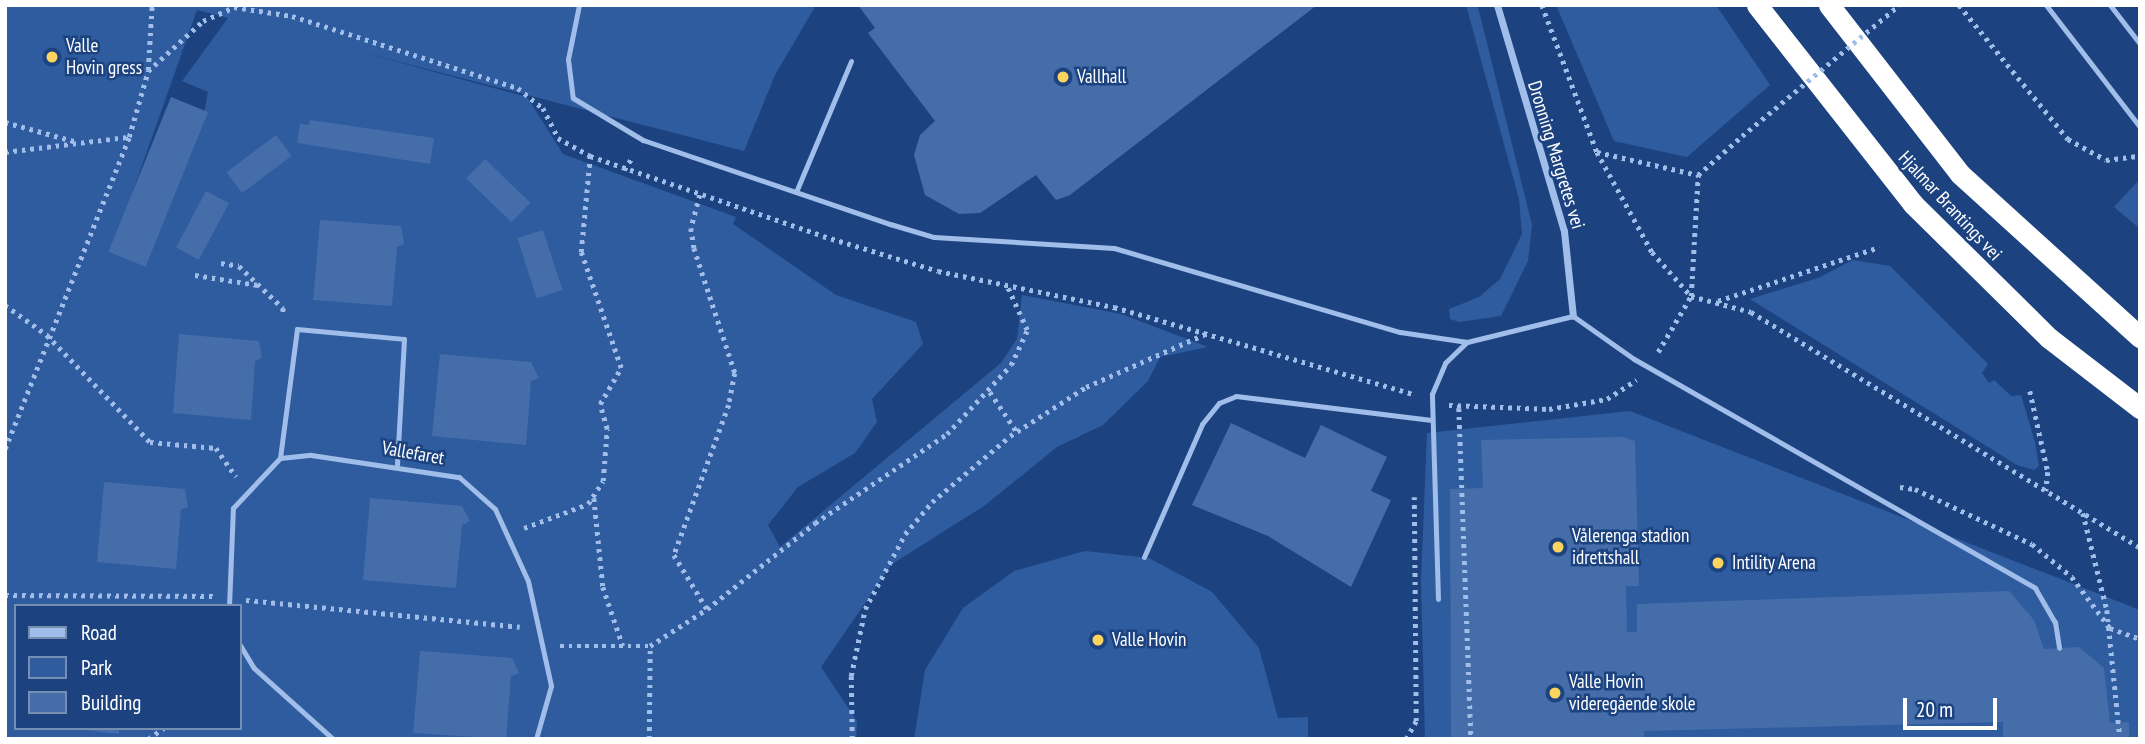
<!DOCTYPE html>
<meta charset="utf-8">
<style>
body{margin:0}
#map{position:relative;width:2145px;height:744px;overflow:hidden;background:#1c4380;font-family:"PT Sans Narrow",sans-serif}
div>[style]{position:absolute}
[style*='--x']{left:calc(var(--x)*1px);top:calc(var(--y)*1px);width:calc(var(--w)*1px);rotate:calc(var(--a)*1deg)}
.green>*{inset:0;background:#2f5c9f}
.building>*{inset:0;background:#446daa;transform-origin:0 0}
.path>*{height:4.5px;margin-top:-2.25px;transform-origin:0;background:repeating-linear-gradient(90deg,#a0bee9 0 3.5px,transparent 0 8.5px)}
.lane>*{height:5px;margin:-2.5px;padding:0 2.5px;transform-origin:2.5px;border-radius:2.5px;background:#a0bee9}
.street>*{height:7px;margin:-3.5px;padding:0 3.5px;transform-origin:3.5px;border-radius:3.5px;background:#a0bee9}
.highway>*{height:21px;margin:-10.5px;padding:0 10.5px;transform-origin:10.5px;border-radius:10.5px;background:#fff}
.path-bridge>*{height:4.5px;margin-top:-2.25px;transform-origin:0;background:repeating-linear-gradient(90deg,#a0bee9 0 3.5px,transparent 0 8.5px)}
.dots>*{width:19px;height:19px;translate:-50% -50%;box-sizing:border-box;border:4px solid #1c4380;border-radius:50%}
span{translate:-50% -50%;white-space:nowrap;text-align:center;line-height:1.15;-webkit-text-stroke:5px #1c4380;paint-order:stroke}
.poi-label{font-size:19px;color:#fff}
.left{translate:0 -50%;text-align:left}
.street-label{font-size:19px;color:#fff}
.frame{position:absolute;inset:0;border:7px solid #fff;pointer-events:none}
.legend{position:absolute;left:14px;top:604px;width:228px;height:126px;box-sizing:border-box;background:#1c4380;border:2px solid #778eb3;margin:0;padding:9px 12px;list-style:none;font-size:21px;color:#fff}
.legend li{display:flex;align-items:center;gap:14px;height:35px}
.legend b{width:35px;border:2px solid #778eb3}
.scale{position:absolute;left:1903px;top:698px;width:94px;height:32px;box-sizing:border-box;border:4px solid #fff;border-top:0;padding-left:9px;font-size:21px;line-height:24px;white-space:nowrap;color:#fff;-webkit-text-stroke:5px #1c4380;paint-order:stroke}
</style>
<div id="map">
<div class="green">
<i style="clip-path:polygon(evenodd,5px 5px,816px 5px,775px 75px,744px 151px,361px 52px,527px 97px,563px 154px,736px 217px,733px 224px,836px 295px,916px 322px,923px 344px,872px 399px,877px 422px,855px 453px,798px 487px,768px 525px,780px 547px,1001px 363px,1017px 339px,1022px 295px,1121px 314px,1208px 347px,1160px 357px,1148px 381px,1103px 425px,1057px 447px,984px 506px,892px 564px,821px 667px,857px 721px,856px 739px,5px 739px,5px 5px,197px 10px,228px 18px,182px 81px,208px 92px,205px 108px,144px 262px,111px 253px,197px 10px,5px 5px,16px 606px,240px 606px,240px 728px,16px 728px,16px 606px)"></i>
<i style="clip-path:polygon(1466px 5px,1477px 5px,1480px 15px,1532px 225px,1528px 261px,1501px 316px,1459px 322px,1450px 319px,1449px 309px,1479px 297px,1500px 279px,1522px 234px,1519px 199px)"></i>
<i style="clip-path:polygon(1556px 5px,1716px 5px,1770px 85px,1687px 157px,1614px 141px)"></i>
<i style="clip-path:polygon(2140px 179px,2140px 229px,2114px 207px)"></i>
<i style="clip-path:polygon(1853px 260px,1890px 266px,1988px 364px,1982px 373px,1989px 383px,1994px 380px,2011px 396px,2021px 395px,2035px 442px,2039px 466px,2034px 470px,2017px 465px,1750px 299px,1818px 278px)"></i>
<i style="clip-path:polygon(1630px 411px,2140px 610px,2140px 739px,1425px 739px,1421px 582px,1427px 433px)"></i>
<i style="clip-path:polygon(1085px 551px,1149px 558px,1212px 592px,1259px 648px,1278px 718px,1308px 717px,1308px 739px,914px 739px,925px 670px,963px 608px,1014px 571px)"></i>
</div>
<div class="building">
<i style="clip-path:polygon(858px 5px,1317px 5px,1070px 195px,1056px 200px,1036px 175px,980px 213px,959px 214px,925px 195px,914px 155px,920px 135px,935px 121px,868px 33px,875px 28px)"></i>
<i style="left:171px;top:97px;width:40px;height:167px;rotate:22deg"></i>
<i style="clip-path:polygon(310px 120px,434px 138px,430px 164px,297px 143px,300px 124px,309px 125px)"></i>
<i style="left:276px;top:135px;width:26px;height:62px;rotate:53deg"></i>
<i style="left:485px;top:159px;width:63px;height:27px;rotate:44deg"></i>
<i style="left:206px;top:191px;width:26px;height:64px;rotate:28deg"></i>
<i style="clip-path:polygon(320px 220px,401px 226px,404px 244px,397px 247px,392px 306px,313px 300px)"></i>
<i style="left:543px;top:230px;width:63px;height:27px;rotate:72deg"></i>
<i style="clip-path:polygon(179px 334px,259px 341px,262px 358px,255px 361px,251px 420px,173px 413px)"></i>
<i style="clip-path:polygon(440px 354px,531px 362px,539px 378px,531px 381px,526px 445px,432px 436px)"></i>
<i style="clip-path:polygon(1231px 423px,1305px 458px,1321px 425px,1387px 457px,1371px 491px,1391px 500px,1351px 587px,1268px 536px,1192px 505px)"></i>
<i style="clip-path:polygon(1623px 437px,1635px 441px,1639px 586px,1626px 586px,1627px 632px,1637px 632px,1637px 604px,2009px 591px,2034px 620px,2044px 649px,2079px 647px,2104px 668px,2110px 723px,2129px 722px,2129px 739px,2003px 739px,2003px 722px,1644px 731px,1644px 739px,1451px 739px,1450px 489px,1483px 488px,1481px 440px)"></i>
<i style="clip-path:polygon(104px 482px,185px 489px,188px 507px,181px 509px,176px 569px,97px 562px)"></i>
<i style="clip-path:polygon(370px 498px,462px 506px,470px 521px,462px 525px,456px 588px,363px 580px)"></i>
<i style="clip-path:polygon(420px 651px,512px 658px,519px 673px,511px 676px,506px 739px,413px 733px)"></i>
<i style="clip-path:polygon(68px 728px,119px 728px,119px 734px)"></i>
</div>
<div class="path">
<i style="--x:1542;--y:5;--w:157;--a:69.5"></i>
<i style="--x:1597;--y:152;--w:114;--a:61.2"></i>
<i style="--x:1652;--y:252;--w:59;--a:48.4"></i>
<i style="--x:1691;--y:296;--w:62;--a:14.9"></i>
<i style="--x:1751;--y:312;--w:455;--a:31.2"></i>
<i style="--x:1959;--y:5;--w:173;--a:50.9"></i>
<i style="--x:2068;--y:139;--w:43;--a:28.9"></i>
<i style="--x:2106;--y:160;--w:34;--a:-7"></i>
<i style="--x:148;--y:70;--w:65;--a:-86.5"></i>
<i style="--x:5;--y:122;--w:75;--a:15.5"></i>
<i style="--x:5;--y:152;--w:124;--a:-7"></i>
<i style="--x:1597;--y:152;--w:104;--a:12.8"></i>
<i style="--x:624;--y:170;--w:17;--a:-57"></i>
<i style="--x:700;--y:195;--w:34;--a:105"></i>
<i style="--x:691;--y:228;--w:20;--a:81"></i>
<i style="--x:694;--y:248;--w:132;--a:71.8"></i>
<i style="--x:735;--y:373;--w:33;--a:101"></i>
<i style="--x:729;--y:405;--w:160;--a:110.1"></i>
<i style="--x:674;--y:555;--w:63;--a:58.6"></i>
<i style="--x:221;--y:263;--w:18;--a:9"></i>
<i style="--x:239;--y:266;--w:61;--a:43.7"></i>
<i style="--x:283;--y:308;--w:7;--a:82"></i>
<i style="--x:195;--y:275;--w:64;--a:9"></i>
<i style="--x:1718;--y:301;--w:170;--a:-18.5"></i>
<i style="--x:5;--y:305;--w:52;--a:35.5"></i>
<i style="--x:47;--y:335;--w:149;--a:46.1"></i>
<i style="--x:150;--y:442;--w:66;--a:5.2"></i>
<i style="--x:216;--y:448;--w:35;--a:55"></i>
<i style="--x:1658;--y:352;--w:65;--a:-59.5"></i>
<i style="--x:1691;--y:296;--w:121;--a:-86.7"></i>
<i style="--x:1698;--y:175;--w:59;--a:-41.6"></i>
<i style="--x:2030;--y:391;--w:83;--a:77.5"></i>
<i style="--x:2048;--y:472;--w:19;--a:96"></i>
<i style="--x:990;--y:392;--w:48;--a:56"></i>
<i style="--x:1449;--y:405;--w:100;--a:2.3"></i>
<i style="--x:1549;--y:409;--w:59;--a:-9.8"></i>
<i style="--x:1607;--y:399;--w:35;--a:-33"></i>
<i style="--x:1459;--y:408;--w:331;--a:87.9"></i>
<i style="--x:5;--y:449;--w:336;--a:-68.3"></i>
<i style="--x:129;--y:137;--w:69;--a:-73.9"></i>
<i style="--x:148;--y:71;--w:74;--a:-42.3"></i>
<i style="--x:203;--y:21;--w:34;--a:-24"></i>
<i style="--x:234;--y:7;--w:59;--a:8.8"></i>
<i style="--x:292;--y:16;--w:237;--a:17.7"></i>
<i style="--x:518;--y:88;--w:32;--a:39"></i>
<i style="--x:543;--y:108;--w:34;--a:63"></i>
<i style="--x:558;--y:138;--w:37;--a:29"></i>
<i style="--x:590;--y:156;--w:246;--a:18.9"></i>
<i style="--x:823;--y:236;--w:120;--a:16.9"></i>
<i style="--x:938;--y:271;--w:180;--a:11.6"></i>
<i style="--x:1114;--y:307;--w:312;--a:16.2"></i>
<i style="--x:1900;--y:487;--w:15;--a:8"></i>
<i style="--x:1915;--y:489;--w:129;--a:25.2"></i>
<i style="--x:2032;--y:544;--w:52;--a:39.5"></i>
<i style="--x:2072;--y:577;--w:64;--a:53.3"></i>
<i style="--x:2110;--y:628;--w:32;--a:20"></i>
<i style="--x:594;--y:498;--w:89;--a:84.2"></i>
<i style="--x:603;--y:587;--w:62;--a:71.3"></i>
<i style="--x:2083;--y:513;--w:100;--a:76.1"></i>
<i style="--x:2107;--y:610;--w:130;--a:84.2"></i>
<i style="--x:524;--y:528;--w:68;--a:-20.6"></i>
<i style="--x:588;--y:504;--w:27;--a:-57"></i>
<i style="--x:603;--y:481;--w:52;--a:-85.6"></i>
<i style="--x:607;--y:429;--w:26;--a:-106"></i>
<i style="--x:600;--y:404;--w:42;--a:-59.7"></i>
<i style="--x:621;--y:368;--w:123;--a:-109"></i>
<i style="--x:581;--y:252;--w:96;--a:-84.6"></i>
<i style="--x:5;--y:595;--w:208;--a:0.3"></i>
<i style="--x:246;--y:600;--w:275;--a:5.6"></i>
<i style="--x:560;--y:646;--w:90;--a:0"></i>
<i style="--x:650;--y:646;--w:68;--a:-33"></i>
<i style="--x:707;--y:609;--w:138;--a:-38.5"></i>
<i style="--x:815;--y:523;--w:159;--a:-34"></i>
<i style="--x:947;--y:434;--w:94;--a:-47.2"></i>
<i style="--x:1011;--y:365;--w:38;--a:-65"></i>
<i style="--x:1027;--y:330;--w:51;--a:-114.5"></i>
<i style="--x:148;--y:739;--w:19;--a:-35"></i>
<i style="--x:649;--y:739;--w:93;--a:-89.4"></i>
<i style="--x:852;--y:739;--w:63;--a:-90.9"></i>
<i style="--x:851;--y:676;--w:68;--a:-78.2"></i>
<i style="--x:865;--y:609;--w:85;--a:-61.9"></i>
<i style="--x:905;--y:534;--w:42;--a:-49.8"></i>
<i style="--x:932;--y:502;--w:102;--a:-40.2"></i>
<i style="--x:1010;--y:436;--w:90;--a:-32.8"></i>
<i style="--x:1086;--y:387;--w:130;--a:-24"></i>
<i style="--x:1406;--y:739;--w:21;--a:-61"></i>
<i style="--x:1416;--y:721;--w:224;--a:-90.5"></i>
</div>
<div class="lane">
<i style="--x:579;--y:5;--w:55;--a:101.5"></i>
<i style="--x:568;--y:59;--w:39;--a:83"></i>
<i style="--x:573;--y:98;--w:82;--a:31"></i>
<i style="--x:643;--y:140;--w:261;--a:18.8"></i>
<i style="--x:890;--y:224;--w:46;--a:16.5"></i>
<i style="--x:934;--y:237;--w:180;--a:3.5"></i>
<i style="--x:1114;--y:248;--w:298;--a:16.4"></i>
<i style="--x:1400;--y:332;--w:68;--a:8.5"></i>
<i style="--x:1467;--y:342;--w:109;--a:-13.8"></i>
<i style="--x:1573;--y:316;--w:75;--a:35.2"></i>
<i style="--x:1634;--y:359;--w:462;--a:29.7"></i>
<i style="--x:2035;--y:588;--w:39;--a:60"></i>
<i style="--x:2055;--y:622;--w:26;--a:81"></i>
<i style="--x:2046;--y:5;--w:154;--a:52.4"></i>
<i style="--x:2110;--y:5;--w:49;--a:52.4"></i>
<i style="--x:796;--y:192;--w:142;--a:-67.2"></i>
<i style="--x:280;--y:458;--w:130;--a:-82.5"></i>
<i style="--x:297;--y:329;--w:107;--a:5.3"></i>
<i style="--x:404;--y:339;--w:126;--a:93.2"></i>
<i style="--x:1144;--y:557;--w:145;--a:-66.4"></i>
<i style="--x:1202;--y:424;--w:27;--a:-51"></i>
<i style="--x:1219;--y:403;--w:18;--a:-22"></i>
<i style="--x:1236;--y:396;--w:197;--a:7"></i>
<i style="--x:1438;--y:599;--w:205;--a:-91.7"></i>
<i style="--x:1432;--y:394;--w:34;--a:-67"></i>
<i style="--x:1445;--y:363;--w:30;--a:-44"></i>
<i style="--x:229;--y:606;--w:98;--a:-87.7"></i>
<i style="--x:233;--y:508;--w:69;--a:-46.8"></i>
<i style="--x:280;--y:458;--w:31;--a:-6"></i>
<i style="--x:311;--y:455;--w:150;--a:8.5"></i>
<i style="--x:459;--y:477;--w:48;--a:41.6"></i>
<i style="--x:495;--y:509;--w:79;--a:65.4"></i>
<i style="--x:528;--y:581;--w:107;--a:77.6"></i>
<i style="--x:551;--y:686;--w:55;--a:105.8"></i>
<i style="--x:240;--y:645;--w:27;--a:59"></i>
<i style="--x:254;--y:668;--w:106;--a:41.9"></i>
</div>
<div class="street">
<i style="--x:1497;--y:5;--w:236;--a:73.5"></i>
<i style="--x:1564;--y:231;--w:85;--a:84"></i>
</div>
<div class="highway">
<i style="--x:1757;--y:5;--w:253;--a:51.9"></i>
<i style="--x:1913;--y:204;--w:191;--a:44.6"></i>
<i style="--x:2049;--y:338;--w:115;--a:37.6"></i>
<i style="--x:1829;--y:5;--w:214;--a:52.2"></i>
<i style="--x:1960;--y:174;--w:243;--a:42.2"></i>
</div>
<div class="path-bridge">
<i style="--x:1742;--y:136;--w:204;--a:-39.8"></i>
</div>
<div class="dots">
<i style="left:52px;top:57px;background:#fad45e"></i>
<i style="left:1063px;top:77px;background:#fad45e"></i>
<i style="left:1558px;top:547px;background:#fad45e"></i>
<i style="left:1718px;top:563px;background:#fad45e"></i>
<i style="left:1098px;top:640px;background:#fad45e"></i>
<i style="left:1555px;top:693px;background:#fad45e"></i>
</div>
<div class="poi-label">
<span class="left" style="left:66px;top:57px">Valle<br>Hovin gress</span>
<span class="left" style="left:1077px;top:77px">Vallhall</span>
<span class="left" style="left:1572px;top:547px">Vålerenga stadion<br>idrettshall</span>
<span class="left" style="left:1732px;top:563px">Intility Arena</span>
<span class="left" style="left:1112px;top:640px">Valle Hovin</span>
<span class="left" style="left:1569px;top:693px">Valle Hovin<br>videregående skole</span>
</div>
<div class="street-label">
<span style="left:1556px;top:155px;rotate:73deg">Dronning Margretes vei</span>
<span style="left:1950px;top:206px;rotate:47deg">Hjalmar Brantings vei</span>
<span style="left:413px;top:453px;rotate:10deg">Vallefaret</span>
</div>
<div class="frame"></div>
<ul class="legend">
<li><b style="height:9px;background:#a0bee9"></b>Road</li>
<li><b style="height:19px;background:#2f5c9f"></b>Park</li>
<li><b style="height:19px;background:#446daa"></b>Building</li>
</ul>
<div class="scale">20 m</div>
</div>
